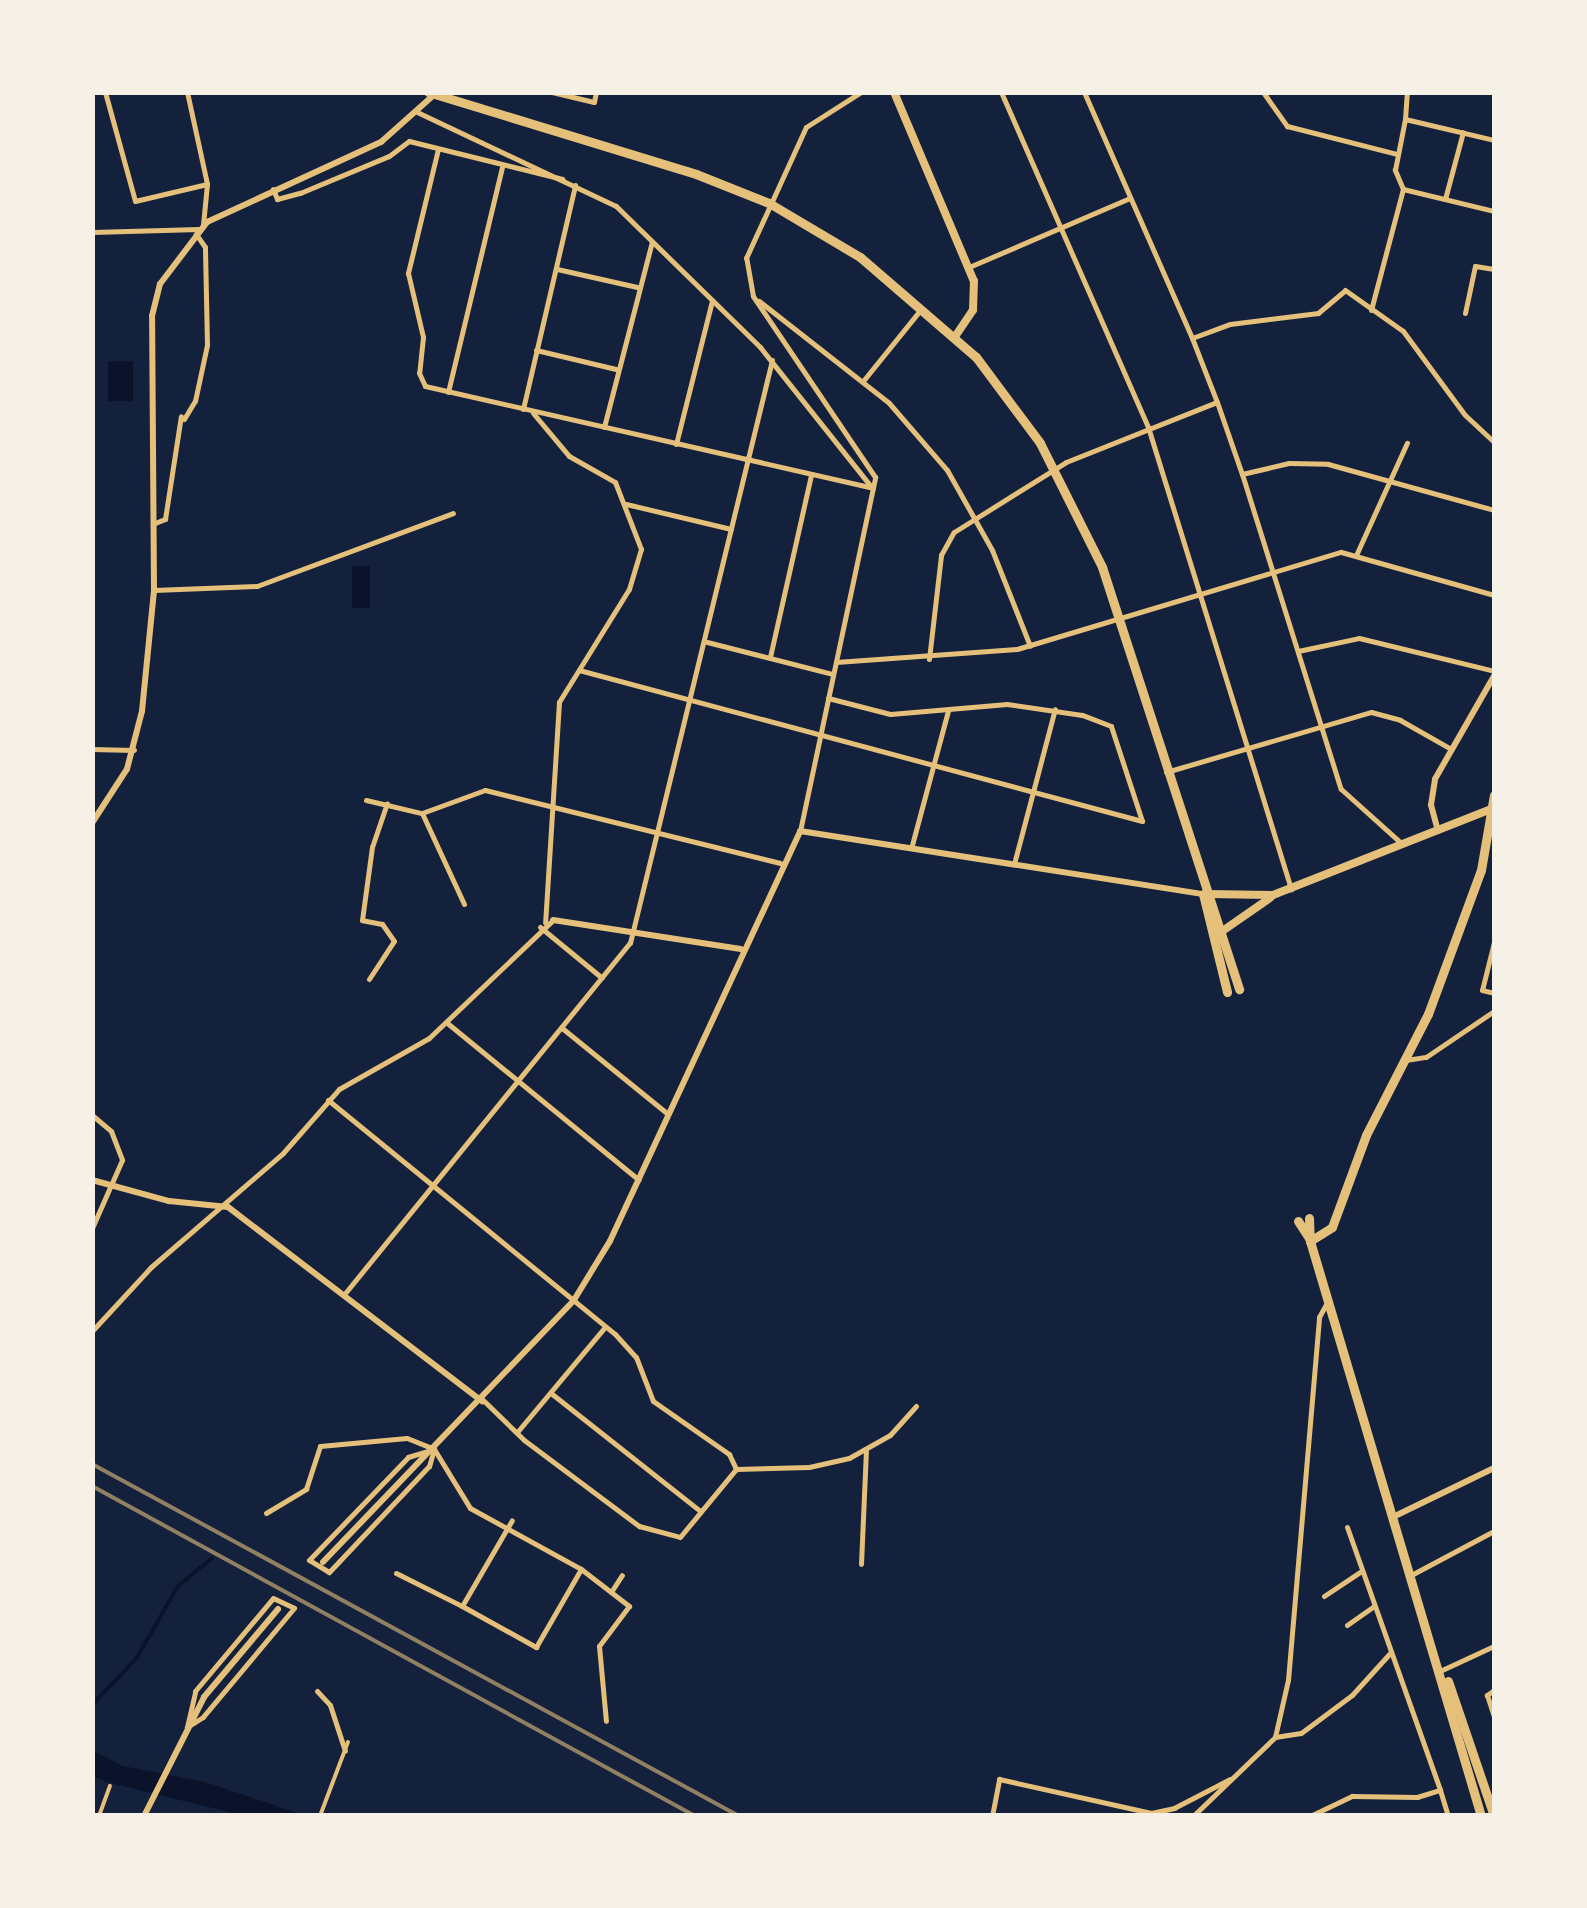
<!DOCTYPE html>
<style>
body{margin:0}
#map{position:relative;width:1587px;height:1908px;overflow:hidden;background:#14213d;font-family:"Open Sans",sans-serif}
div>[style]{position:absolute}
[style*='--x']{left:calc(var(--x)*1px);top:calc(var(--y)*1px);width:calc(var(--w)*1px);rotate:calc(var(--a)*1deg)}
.water>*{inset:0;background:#0b132b;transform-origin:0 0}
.stream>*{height:4px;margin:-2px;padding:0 2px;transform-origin:2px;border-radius:2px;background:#0b132b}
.pedestrian>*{height:4px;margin:-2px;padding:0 2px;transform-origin:2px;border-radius:2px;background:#e5c07b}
.minor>*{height:5px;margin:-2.5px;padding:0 2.5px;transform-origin:2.5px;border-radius:2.5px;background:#e5c07b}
.tertiary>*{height:6px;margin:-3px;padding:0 3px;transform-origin:3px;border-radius:3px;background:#e5c07b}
.secondary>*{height:8px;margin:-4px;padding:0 4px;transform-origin:4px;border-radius:4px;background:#e5c07b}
.trunk>*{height:9px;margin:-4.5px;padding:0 4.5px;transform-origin:4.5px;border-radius:4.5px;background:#e5c07b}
.rail>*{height:4px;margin:-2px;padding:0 2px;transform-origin:2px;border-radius:2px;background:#918062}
span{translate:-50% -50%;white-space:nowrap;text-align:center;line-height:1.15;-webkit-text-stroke:8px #f6f1e7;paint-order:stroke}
.frame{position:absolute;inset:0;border:95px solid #f6f1e7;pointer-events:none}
</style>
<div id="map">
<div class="water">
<i style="left:108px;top:361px;width:25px;height:40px"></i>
<i style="left:352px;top:566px;width:18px;height:42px"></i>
<i style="clip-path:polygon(92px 1750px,123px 1766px,205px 1782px,304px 1815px,241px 1815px,106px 1782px,93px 1776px)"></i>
</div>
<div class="stream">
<i style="--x:92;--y:1705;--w:64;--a:-46.3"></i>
<i style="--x:136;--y:1659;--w:84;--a:-60.1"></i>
<i style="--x:178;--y:1586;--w:44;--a:-39.5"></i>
</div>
<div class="pedestrian">
<i style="--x:99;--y:1816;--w:32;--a:-70"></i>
<i style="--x:320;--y:1816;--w:79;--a:-69.3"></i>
</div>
<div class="minor">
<i style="--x:105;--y:92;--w:113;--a:74.6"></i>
<i style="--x:135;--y:201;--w:74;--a:-13.3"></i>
<i style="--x:187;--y:92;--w:94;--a:77.7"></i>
<i style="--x:207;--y:184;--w:41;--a:95.6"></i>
<i style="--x:552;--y:92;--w:43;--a:13.4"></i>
<i style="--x:594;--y:102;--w:10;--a:-79"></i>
<i style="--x:1001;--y:92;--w:366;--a:66.3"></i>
<i style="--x:1148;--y:427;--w:484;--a:72.8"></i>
<i style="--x:1084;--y:92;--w:269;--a:66.3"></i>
<i style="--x:1192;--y:338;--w:40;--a:-20.2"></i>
<i style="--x:1230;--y:324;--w:89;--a:-7.1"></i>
<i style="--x:1318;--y:313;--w:35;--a:-40"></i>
<i style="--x:1345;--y:290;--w:71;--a:35.3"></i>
<i style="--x:1403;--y:331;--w:104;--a:53.6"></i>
<i style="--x:1465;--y:415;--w:40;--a:43"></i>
<i style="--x:1263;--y:92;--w:42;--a:54.8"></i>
<i style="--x:1287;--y:126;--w:114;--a:14.3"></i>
<i style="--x:417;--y:112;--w:220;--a:25.3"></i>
<i style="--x:616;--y:206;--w:202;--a:44.4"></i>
<i style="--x:760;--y:347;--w:181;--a:51.5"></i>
<i style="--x:1405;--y:119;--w:27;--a:-86"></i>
<i style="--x:438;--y:149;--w:128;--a:103.6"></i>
<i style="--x:408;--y:273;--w:66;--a:76.8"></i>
<i style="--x:423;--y:337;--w:36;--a:96"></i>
<i style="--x:419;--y:373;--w:14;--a:65"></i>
<i style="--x:425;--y:386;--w:459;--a:12.8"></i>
<i style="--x:273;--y:189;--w:11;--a:68"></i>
<i style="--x:277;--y:199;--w:24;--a:-15"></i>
<i style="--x:300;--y:193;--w:96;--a:-22.6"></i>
<i style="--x:389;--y:156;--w:25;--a:-37"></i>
<i style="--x:409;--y:141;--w:158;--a:13.9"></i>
<i style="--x:1403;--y:189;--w:94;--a:13.6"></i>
<i style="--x:1445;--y:199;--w:69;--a:-75"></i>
<i style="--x:92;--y:232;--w:107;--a:-1.6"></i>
<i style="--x:969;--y:267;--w:175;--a:-23.2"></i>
<i style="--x:557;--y:269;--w:82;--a:12.7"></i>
<i style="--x:759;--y:301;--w:165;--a:38.1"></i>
<i style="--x:889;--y:403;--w:89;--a:49.1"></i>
<i style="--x:947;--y:470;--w:92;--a:60.6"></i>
<i style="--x:992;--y:550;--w:103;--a:68.4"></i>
<i style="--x:1371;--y:310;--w:125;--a:-75.2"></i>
<i style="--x:1403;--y:189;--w:21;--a:-113"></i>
<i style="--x:1395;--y:170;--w:52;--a:-78.9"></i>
<i style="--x:1405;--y:119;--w:91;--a:13.3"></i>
<i style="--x:1465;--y:313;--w:48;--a:-78"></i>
<i style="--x:1475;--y:266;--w:19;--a:9"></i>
<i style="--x:1192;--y:338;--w:69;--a:68.7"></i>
<i style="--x:536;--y:350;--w:82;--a:13.4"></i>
<i style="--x:863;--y:381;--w:92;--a:-51.1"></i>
<i style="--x:448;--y:392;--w:231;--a:-76.5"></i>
<i style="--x:523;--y:409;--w:230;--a:-76.9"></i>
<i style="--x:533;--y:413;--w:56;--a:50.1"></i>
<i style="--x:569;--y:456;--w:53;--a:29.5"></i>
<i style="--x:615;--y:482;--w:72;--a:68.8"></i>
<i style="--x:641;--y:549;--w:42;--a:106.7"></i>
<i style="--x:629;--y:589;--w:133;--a:121.8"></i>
<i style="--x:559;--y:702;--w:221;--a:93.6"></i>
<i style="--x:184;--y:419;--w:21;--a:-59"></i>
<i style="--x:195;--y:401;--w:57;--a:-77.9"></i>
<i style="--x:207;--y:345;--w:98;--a:-91.2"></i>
<i style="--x:205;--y:247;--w:16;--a:-125"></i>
<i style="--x:604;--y:427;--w:191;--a:-75.5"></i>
<i style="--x:676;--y:444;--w:147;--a:-75.9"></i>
<i style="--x:1242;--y:474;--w:330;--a:72.6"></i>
<i style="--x:1341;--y:789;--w:81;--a:42"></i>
<i style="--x:626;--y:504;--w:108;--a:13.4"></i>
<i style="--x:155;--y:523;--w:11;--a:-22"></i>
<i style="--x:165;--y:519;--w:104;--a:-81.2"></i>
<i style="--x:1357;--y:553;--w:121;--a:-65.6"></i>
<i style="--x:154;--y:590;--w:103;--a:-2.2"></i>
<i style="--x:257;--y:586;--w:209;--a:-20.4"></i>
<i style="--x:707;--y:642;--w:130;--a:14.3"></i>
<i style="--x:1298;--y:651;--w:62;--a:-12"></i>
<i style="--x:1359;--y:638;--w:139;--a:13.7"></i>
<i style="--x:770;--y:657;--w:187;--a:-77.3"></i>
<i style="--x:929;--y:659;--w:105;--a:-83.4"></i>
<i style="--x:941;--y:555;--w:26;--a:-61"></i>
<i style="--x:954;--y:532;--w:132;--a:-32"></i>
<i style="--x:1066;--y:462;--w:162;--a:-21.7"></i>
<i style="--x:1217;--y:402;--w:76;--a:70.9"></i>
<i style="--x:1242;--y:474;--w:48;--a:-13.2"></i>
<i style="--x:1289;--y:463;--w:39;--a:1"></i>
<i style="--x:1328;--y:464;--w:172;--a:15.5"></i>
<i style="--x:836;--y:662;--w:181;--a:-4.1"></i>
<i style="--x:1017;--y:649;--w:338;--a:-16.7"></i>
<i style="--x:1341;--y:552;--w:159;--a:15.7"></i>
<i style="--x:579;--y:670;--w:583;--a:15.01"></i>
<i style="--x:1142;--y:821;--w:100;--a:-108.1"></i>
<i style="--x:1111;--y:726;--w:31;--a:-159"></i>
<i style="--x:1082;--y:715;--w:76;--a:-171.7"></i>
<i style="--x:1007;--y:704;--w:117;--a:175.1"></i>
<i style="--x:890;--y:714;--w:64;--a:-165.5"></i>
<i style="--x:92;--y:749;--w:42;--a:1.4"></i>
<i style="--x:1166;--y:772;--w:214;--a:-16.3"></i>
<i style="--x:1371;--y:712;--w:30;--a:15"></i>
<i style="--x:1400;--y:720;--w:59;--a:29.6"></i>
<i style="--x:366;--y:800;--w:57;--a:13.3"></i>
<i style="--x:800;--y:831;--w:362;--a:-78"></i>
<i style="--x:875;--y:477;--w:218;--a:-124"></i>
<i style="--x:753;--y:296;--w:39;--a:-100"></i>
<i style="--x:746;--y:258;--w:144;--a:-65.4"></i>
<i style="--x:806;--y:127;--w:65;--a:-32.5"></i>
<i style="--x:912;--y:845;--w:139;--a:-75"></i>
<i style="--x:1015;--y:860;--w:156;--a:-75.2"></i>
<i style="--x:464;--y:904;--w:100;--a:-114.8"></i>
<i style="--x:422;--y:813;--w:67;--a:-20.1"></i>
<i style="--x:485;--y:790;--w:304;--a:13.9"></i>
<i style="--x:540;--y:927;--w:80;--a:39.4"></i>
<i style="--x:1494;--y:942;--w:49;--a:104"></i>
<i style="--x:1482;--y:990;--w:12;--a:14"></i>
<i style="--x:369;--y:979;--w:45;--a:-56.7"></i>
<i style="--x:394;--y:941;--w:21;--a:-125"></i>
<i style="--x:382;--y:924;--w:20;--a:-169"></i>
<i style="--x:362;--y:920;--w:74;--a:-82.2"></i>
<i style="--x:372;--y:847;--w:46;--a:-71.2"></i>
<i style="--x:446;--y:1022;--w:249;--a:39.3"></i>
<i style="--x:562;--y:1028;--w:136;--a:39.1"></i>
<i style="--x:1406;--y:1060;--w:20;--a:-9"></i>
<i style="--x:1426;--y:1057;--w:82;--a:-34.1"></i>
<i style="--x:328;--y:1100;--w:370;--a:39.2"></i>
<i style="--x:615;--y:1334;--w:31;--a:48"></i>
<i style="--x:636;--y:1357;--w:47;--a:68.9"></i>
<i style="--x:653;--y:1401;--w:93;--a:34.9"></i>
<i style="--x:729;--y:1454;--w:17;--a:65"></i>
<i style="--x:92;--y:1115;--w:25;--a:40"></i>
<i style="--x:111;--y:1131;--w:31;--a:69"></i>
<i style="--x:122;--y:1160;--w:74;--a:113.8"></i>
<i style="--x:346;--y:1292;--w:450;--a:-50.9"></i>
<i style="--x:630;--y:943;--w:600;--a:-76.31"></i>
<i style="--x:92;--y:1331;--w:87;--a:-47.3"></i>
<i style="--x:151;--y:1267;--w:174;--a:-40.8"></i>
<i style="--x:283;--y:1153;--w:85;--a:-48.8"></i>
<i style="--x:339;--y:1089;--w:103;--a:-29.5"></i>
<i style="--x:429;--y:1038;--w:171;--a:-43.6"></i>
<i style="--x:552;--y:1394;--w:189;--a:38.3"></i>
<i style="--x:483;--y:1400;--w:57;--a:44.3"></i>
<i style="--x:524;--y:1440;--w:144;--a:36.8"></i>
<i style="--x:639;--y:1526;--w:42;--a:15"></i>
<i style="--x:680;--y:1537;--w:88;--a:-50.5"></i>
<i style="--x:736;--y:1469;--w:73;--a:-1.6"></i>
<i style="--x:809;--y:1467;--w:41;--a:-12.7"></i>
<i style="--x:849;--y:1458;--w:47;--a:-29.3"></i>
<i style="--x:890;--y:1435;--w:39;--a:-48"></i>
<i style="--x:518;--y:1431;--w:136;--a:-50.1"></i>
<i style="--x:434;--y:1449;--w:18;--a:106"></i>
<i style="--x:429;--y:1466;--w:146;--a:133.3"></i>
<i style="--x:329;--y:1572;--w:23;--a:-149"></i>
<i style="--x:309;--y:1560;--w:143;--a:-46.1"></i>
<i style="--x:408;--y:1457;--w:27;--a:-17"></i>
<i style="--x:266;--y:1513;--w:47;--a:-31"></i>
<i style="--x:306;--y:1489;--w:45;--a:-72"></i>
<i style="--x:320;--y:1446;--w:87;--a:-5.3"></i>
<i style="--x:407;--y:1438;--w:29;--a:22"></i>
<i style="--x:434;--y:1449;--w:69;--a:58.6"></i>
<i style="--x:470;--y:1508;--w:127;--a:28.8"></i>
<i style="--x:581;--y:1569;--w:61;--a:37.6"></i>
<i style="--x:629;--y:1606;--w:50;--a:126.9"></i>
<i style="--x:599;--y:1646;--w:75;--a:84.7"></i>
<i style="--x:1347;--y:1527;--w:279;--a:70.5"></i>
<i style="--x:861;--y:1564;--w:113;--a:-87.5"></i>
<i style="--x:396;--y:1573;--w:74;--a:26.6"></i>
<i style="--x:462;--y:1606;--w:99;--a:-59.8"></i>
<i style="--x:1413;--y:1574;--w:92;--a:-28"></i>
<i style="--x:611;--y:1592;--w:20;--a:-57"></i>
<i style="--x:1324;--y:1596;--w:43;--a:-33.7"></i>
<i style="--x:273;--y:1598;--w:23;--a:25"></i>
<i style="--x:294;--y:1608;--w:142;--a:129.9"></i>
<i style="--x:203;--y:1717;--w:19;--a:148"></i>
<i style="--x:187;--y:1727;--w:37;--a:-77"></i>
<i style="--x:195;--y:1691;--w:121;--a:-50"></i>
<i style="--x:462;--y:1606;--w:85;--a:29"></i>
<i style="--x:536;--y:1647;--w:90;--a:-60"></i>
<i style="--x:1347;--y:1625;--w:33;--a:-35"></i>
<i style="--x:1442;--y:1670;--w:57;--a:-24.8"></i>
<i style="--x:1494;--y:1690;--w:9;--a:144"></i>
<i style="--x:1487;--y:1695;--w:22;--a:72"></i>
<i style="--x:317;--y:1691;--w:19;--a:47"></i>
<i style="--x:330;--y:1705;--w:48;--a:71.9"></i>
<i style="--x:1275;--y:1737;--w:58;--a:-77.2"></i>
<i style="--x:1288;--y:1680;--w:364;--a:-85.1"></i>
<i style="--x:1319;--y:1317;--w:18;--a:-61"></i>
<i style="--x:992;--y:1816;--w:38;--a:-79"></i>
<i style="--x:999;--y:1779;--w:156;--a:12.6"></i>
<i style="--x:1151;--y:1813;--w:24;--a:-12"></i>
<i style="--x:1174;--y:1808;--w:63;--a:-27.4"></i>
<i style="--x:1193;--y:1816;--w:114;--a:-43.9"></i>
<i style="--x:1275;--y:1737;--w:26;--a:-9"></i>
<i style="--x:1301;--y:1733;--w:64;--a:-36.7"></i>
<i style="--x:1352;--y:1695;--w:58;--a:-47.8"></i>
<i style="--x:1310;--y:1816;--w:47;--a:-25.5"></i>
<i style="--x:1352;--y:1796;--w:65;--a:0.9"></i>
<i style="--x:1417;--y:1797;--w:24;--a:-17"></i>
<i style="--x:1440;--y:1790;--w:27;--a:73"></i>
</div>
<div class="tertiary">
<i style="--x:92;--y:823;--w:64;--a:-57.1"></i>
<i style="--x:127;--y:769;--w:60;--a:-75.5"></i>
<i style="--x:142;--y:711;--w:122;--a:-84.3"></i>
<i style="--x:154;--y:590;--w:274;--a:-90.4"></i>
<i style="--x:152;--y:316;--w:33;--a:-76"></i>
<i style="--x:160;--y:284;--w:78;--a:-52.8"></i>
<i style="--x:207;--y:222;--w:192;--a:-24.7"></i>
<i style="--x:381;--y:142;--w:71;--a:-41.6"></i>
<i style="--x:1438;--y:831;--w:27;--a:-105"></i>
<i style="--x:1431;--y:805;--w:26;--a:-81"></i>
<i style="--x:1435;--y:779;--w:119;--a:-60.2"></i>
<i style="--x:553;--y:920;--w:190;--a:8.8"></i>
<i style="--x:92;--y:1180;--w:80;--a:15.3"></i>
<i style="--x:169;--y:1201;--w:59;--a:5.8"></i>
<i style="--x:228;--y:1207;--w:320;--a:37.4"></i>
<i style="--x:1395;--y:1516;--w:110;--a:-25.9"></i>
<i style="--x:323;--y:1562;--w:363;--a:-46.2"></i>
<i style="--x:574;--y:1300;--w:69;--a:-58.6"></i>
<i style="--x:610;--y:1241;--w:452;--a:-65.1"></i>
<i style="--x:800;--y:831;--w:408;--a:8.9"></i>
<i style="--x:144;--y:1816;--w:133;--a:-63.2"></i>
<i style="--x:204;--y:1697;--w:115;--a:-49.9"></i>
</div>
<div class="secondary">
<i style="--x:894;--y:92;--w:205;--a:67.1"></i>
<i style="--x:974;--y:281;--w:29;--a:92"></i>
<i style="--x:973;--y:310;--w:30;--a:124"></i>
<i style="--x:1206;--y:894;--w:67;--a:0.9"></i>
<i style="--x:1273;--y:895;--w:238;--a:-21.5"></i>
<i style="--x:1221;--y:932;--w:60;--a:-34.8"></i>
</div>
<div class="trunk">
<i style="--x:428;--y:92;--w:280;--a:17"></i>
<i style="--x:696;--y:174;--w:79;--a:21.7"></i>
<i style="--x:769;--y:203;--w:106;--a:30.7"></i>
<i style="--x:860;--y:257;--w:153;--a:40.8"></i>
<i style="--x:976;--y:357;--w:107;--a:53.3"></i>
<i style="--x:1040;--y:443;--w:139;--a:63.4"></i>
<i style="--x:1102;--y:567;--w:444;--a:72"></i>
<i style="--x:1203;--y:894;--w:101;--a:76.2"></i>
<i style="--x:1309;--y:1218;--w:23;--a:88"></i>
<i style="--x:1310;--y:1241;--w:600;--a:73.44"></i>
<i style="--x:1298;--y:1221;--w:20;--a:57"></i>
<i style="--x:1310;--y:1241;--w:26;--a:-32"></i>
<i style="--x:1332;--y:1227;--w:98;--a:-69.7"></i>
<i style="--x:1366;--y:1135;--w:136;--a:-62.9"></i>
<i style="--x:1428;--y:1014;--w:153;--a:-69.8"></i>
<i style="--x:1481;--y:870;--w:76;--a:-80.2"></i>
<i style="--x:1448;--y:1681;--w:143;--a:71.2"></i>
</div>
<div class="rail">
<i style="--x:92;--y:1464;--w:737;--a:28.55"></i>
<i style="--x:92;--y:1486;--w:687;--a:28.69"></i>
</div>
<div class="frame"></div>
</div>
